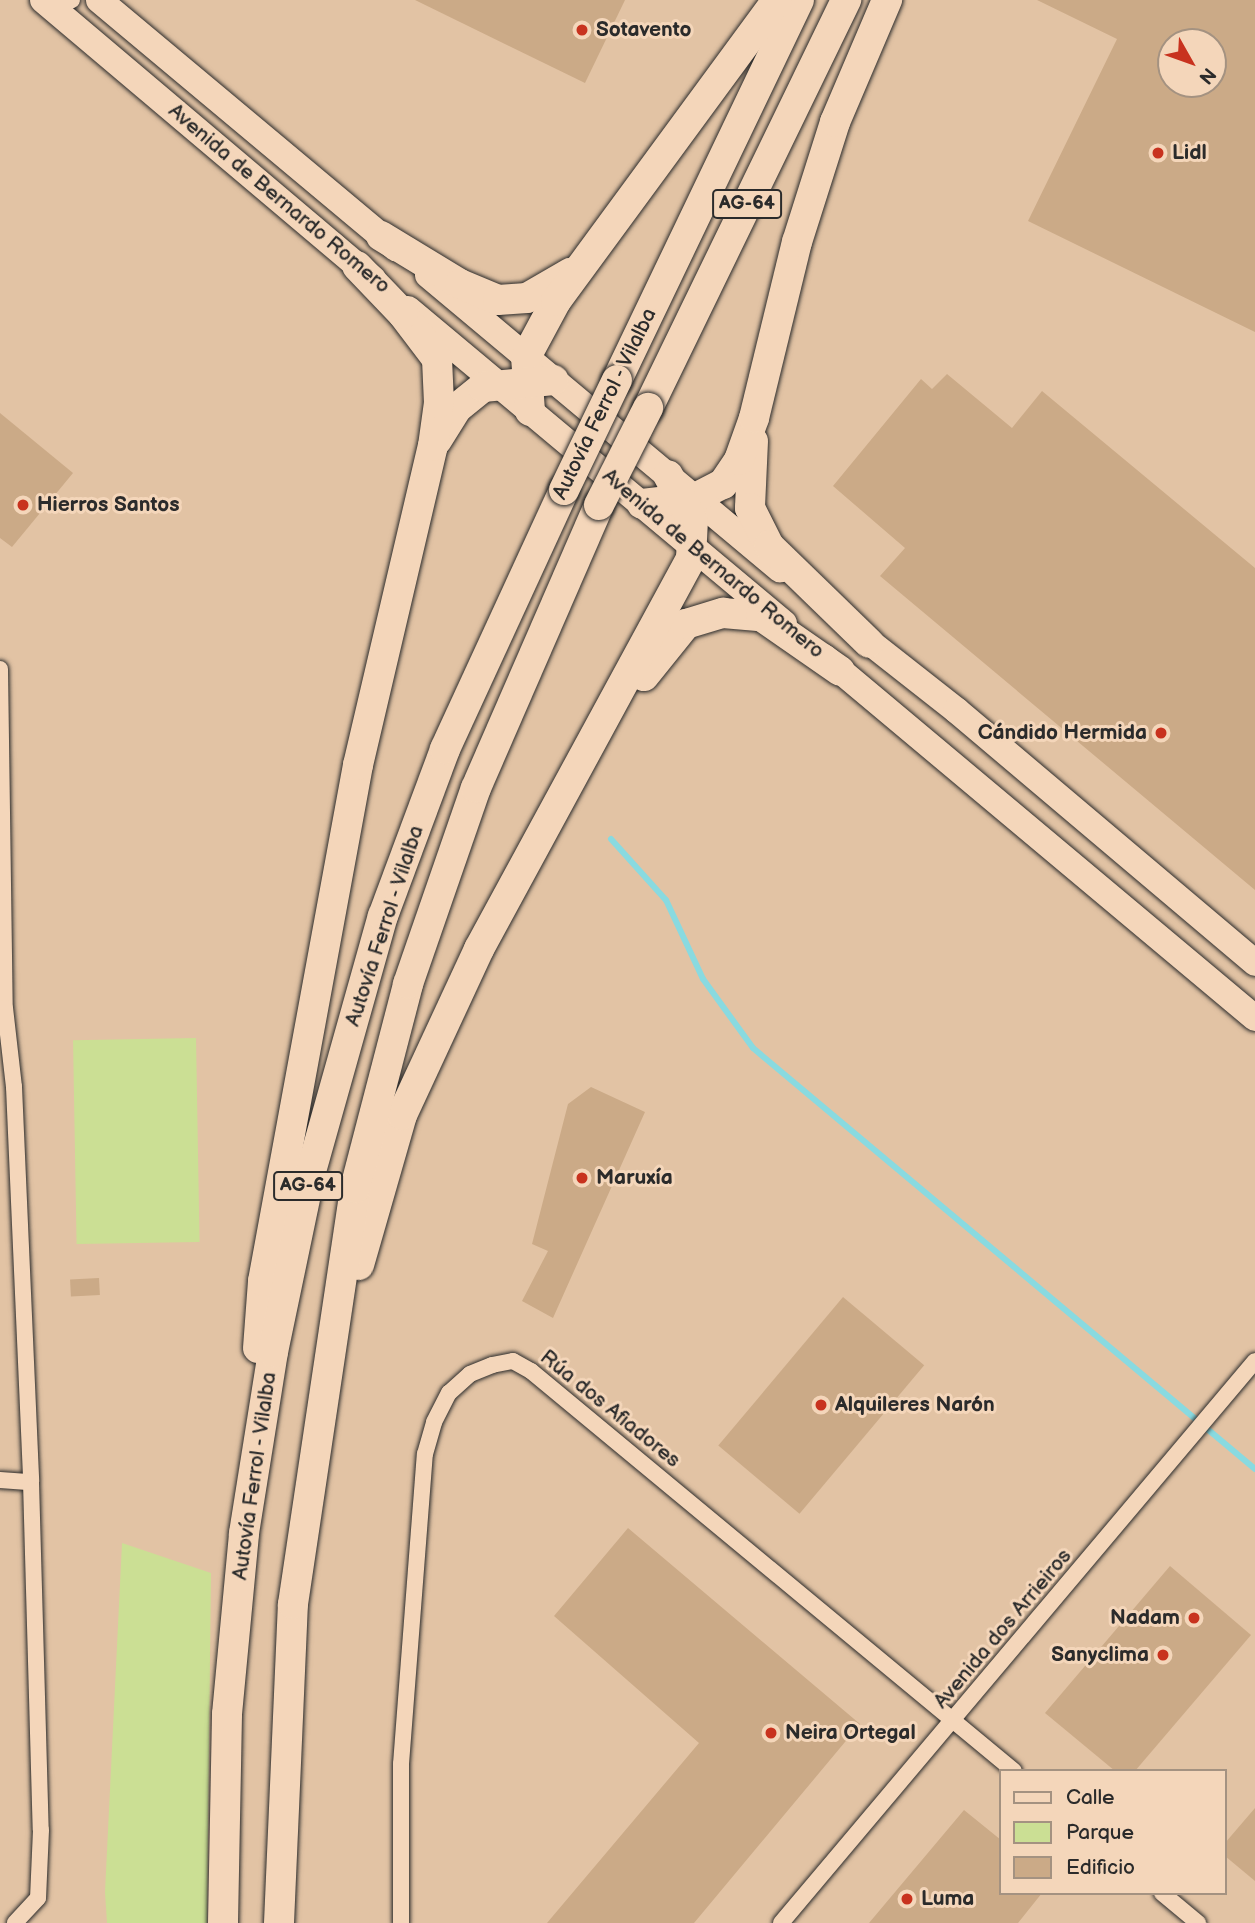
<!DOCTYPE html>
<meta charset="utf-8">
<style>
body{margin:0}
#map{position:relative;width:1255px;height:1923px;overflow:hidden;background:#f2d2b3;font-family:"Balsamiq Sans",sans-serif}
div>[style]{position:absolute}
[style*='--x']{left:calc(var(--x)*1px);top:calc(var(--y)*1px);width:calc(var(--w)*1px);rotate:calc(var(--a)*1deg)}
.built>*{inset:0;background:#e2c3a4}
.green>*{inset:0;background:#cbdf94;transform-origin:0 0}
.stream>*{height:6px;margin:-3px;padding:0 3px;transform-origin:3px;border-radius:3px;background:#89dae0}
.building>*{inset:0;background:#cbaa87;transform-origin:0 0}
.roads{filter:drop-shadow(0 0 2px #2b2b2b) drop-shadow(0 0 2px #2b2b2b)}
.minor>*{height:16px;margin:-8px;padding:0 8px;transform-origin:8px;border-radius:8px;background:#f4d6ba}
.trunk>*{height:26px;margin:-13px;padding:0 13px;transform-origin:13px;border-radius:13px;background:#f4d6ba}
.motorway>*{height:30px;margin:-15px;padding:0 15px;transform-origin:15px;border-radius:15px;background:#f4d6ba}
.bridges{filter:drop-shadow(0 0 2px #2b2b2b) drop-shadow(0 0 2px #2b2b2b)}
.motorway-bridge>*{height:30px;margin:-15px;padding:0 15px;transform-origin:15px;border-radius:15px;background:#f4d6ba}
.dots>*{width:19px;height:19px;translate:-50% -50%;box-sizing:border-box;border:4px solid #f4d6ba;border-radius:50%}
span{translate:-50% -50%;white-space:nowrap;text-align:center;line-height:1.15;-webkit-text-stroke:6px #f4d6ba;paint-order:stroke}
.shield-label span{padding:2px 5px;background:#f4d6ba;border:2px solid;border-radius:5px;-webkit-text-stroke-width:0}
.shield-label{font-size:19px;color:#2b2b2b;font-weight:700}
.poi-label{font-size:21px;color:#2b2b2b;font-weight:700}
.left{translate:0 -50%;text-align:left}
.right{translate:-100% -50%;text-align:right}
.street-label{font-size:21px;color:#2b2b2b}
.legend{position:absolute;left:999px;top:1769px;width:228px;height:126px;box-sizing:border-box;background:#f4d6ba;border:2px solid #a49281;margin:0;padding:9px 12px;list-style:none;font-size:21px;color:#2b2b2b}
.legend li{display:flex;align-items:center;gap:14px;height:35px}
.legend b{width:35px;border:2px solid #a49281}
.north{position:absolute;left:1157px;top:28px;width:70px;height:70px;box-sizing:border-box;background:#f4d6ba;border:2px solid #a49281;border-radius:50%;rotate:130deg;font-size:19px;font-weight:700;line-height:28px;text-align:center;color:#2b2b2b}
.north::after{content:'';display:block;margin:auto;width:24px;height:32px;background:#c8321e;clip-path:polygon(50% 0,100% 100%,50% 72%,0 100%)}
</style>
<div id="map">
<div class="built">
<i style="clip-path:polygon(evenodd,0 0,1255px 0,1255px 1923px,0 1923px,0 0,1171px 42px,1213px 42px,1213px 84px,1171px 84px,1171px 42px,0 0,1001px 1771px,1225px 1771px,1225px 1893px,1001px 1893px,1001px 1771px)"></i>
</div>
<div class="green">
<i style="left:196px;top:1038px;width:204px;height:123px;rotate:89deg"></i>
<i style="clip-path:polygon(122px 1543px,211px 1573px,207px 1923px,107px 1923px,105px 1892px)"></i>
</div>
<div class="stream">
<i style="--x:611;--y:839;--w:82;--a:48"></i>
<i style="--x:666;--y:900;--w:87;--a:64.9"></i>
<i style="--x:703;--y:979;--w:85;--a:54.1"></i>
<i style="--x:753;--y:1048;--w:655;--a:39.98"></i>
</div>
<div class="building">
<i style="clip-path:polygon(415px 0,625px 0,585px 83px)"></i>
<i style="clip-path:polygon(evenodd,1037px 0,1255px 0,1255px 332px,1028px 221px,1117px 39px,1037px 0,1171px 42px,1213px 42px,1213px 84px,1171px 84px,1171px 42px)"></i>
<i style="clip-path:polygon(947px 374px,1012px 428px,1042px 391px,1255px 568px,1255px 890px,880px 576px,905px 548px,833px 486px,921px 379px,932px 389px)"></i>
<i style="clip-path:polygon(0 413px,73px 473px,12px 547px,0 538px)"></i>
<i style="clip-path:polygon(591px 1087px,645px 1112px,553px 1318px,522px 1301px,548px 1251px,532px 1244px,568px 1104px)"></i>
<i style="left:99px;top:1278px;width:17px;height:29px;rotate:87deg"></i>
<i style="left:843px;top:1297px;width:106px;height:194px;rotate:40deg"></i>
<i style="clip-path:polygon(628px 1528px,860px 1724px,694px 1923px,547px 1923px,699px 1743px,554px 1616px)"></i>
<i style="clip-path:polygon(1170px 1566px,1251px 1635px,1135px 1771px,1115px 1771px,1045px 1713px)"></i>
<i style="clip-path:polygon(1255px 1808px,1255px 1881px,1225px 1856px,1225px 1843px)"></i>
<i style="clip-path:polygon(964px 1810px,1001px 1840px,1001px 1893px,1042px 1893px,1018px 1923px,869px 1923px)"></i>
</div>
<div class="roads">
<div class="minor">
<i style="--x:52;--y:7;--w:21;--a:-19"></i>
<i style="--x:0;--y:669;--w:339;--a:89.2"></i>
<i style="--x:5;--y:1008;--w:80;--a:83.5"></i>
<i style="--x:14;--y:1087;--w:395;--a:87.5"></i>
<i style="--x:31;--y:1482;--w:348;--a:88.4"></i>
<i style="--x:41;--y:1830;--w:68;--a:92.5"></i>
<i style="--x:38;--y:1898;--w:34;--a:133"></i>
<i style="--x:0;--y:1480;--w:31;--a:4"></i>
<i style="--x:1162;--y:1893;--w:47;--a:39.8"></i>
<i style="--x:401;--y:1923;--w:159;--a:-90"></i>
<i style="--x:401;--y:1764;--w:311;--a:-85.6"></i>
<i style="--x:425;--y:1454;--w:33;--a:-74"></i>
<i style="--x:434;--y:1422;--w:33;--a:-63"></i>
<i style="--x:449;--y:1393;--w:28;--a:-42"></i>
<i style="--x:470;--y:1374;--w:24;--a:-22"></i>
<i style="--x:492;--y:1365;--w:21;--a:-11"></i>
<i style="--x:513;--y:1361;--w:21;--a:29"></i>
<i style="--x:531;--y:1371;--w:627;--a:39.63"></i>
<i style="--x:781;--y:1923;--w:735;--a:-49.86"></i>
</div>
<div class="trunk">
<i style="--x:43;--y:0;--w:432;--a:40.2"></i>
<i style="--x:99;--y:0;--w:387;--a:39.9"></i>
<i style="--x:428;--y:275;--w:459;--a:39.9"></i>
<i style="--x:408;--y:309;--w:490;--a:39.9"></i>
<i style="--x:853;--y:629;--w:131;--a:38.2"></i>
<i style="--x:956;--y:710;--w:392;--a:40.2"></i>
<i style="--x:824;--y:657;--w:562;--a:39.95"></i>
</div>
<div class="motorway">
<i style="--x:381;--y:236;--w:92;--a:31.3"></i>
<i style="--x:460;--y:284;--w:41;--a:22.8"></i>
<i style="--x:498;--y:300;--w:29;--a:-4"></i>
<i style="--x:527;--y:298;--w:50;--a:-30.2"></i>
<i style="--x:617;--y:380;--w:421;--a:-64.4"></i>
<i style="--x:648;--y:408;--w:454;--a:-64.1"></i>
<i style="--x:530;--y:411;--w:54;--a:-94.2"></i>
<i style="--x:526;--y:357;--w:64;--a:-61.8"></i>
<i style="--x:556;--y:301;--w:373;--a:-53.7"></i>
<i style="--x:437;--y:440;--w:38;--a:-58"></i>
<i style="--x:457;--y:408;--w:33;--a:-39"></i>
<i style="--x:483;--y:387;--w:71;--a:-5.6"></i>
<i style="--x:753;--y:441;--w:67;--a:92.6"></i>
<i style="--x:750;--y:508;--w:42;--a:63.4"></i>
<i style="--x:769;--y:546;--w:139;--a:44.1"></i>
<i style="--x:642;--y:504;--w:53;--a:-6.5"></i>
<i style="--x:695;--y:498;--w:31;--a:-27"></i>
<i style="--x:723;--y:484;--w:29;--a:-56"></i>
<i style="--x:739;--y:460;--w:45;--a:-70.3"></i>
<i style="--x:754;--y:418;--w:181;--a:-76.3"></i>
<i style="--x:797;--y:242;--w:126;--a:-72.4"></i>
<i style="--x:835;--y:122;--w:133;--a:-66.9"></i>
<i style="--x:644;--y:676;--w:67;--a:-51.1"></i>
<i style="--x:686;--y:624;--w:39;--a:-17"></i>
<i style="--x:723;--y:613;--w:38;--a:5"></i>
<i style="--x:761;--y:616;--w:96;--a:34.8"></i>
<i style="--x:359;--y:1265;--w:156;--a:-74"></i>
<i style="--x:402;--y:1115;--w:183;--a:-65.1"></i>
<i style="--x:479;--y:949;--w:445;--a:-61.5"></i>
<i style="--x:691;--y:558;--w:37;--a:-87"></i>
<i style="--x:693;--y:521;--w:52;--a:-118.5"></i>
<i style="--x:258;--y:1348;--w:67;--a:-85.7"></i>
<i style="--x:263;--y:1281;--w:525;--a:-79.57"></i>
<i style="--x:358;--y:765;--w:328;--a:-76.8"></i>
<i style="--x:433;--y:446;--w:43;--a:-82.1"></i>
<i style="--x:439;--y:403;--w:44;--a:-92.6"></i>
<i style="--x:437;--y:359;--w:56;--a:-127.1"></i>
<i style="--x:403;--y:314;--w:66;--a:-133.8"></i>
<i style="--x:223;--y:1923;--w:209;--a:-88.9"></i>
<i style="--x:227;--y:1714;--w:182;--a:-84.6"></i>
<i style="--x:244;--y:1533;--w:183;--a:-80.9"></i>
<i style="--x:273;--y:1352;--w:181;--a:-78.2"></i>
<i style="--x:310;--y:1175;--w:269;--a:-74.3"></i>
<i style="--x:383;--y:916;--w:178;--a:-69.6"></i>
<i style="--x:445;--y:749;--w:285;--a:-65.3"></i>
<i style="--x:279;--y:1923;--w:319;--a:-87.5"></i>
<i style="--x:293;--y:1604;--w:421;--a:-81.5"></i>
<i style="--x:355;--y:1188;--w:211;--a:-75.4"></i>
<i style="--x:408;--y:984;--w:207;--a:-70.9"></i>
<i style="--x:476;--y:788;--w:309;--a:-66.5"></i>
</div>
</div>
<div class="bridges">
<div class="motorway-bridge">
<i style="--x:564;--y:490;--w:122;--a:-64.3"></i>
<i style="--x:599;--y:505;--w:109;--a:-63.2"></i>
</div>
</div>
<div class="dots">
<i style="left:582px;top:30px;background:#c8321e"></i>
<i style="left:1158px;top:153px;background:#c8321e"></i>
<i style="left:23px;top:505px;background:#c8321e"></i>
<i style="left:1161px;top:733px;background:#c8321e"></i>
<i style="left:582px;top:1178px;background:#c8321e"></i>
<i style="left:821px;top:1405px;background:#c8321e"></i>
<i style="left:1194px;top:1618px;background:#c8321e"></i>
<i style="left:1163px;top:1655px;background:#c8321e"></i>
<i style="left:771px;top:1733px;background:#c8321e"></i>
<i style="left:907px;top:1899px;background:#c8321e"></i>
</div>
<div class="shield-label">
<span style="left:747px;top:204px">AG-64</span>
<span style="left:308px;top:1186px">AG-64</span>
</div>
<div class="poi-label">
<span class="left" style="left:596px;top:30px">Sotavento</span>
<span class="left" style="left:1172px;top:153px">Lidl</span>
<span class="left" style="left:37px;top:505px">Hierros Santos</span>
<span class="right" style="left:1147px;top:733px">Cándido Hermida</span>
<span class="left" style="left:596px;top:1178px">Maruxía</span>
<span class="left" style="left:835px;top:1405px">Alquileres Narón</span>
<span class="right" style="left:1180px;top:1618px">Nadam</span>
<span class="right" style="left:1149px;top:1655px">Sanyclima</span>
<span class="left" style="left:785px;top:1733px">Neira Ortegal</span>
<span class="left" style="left:921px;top:1899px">Luma</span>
</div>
<div class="street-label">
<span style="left:279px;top:199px;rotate:40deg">Avenida de Bernardo Romero</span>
<span style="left:605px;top:404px;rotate:-64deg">Autovía Ferrol - Vilalba</span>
<span style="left:713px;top:564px;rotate:40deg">Avenida de Bernardo Romero</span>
<span style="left:385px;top:926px;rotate:-72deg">Autovía Ferrol - Vilalba</span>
<span style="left:610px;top:1409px;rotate:39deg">Rúa dos Afiadores</span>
<span style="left:255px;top:1476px;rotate:-82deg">Autovía Ferrol - Vilalba</span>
<span style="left:1003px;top:1629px;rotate:-50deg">Avenida dos Arrieiros</span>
</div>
<ul class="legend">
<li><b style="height:9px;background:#f4d6ba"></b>Calle</li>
<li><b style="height:19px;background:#cbdf94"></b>Parque</li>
<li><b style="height:19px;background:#cbaa87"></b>Edificio</li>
</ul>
<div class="north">N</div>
</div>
